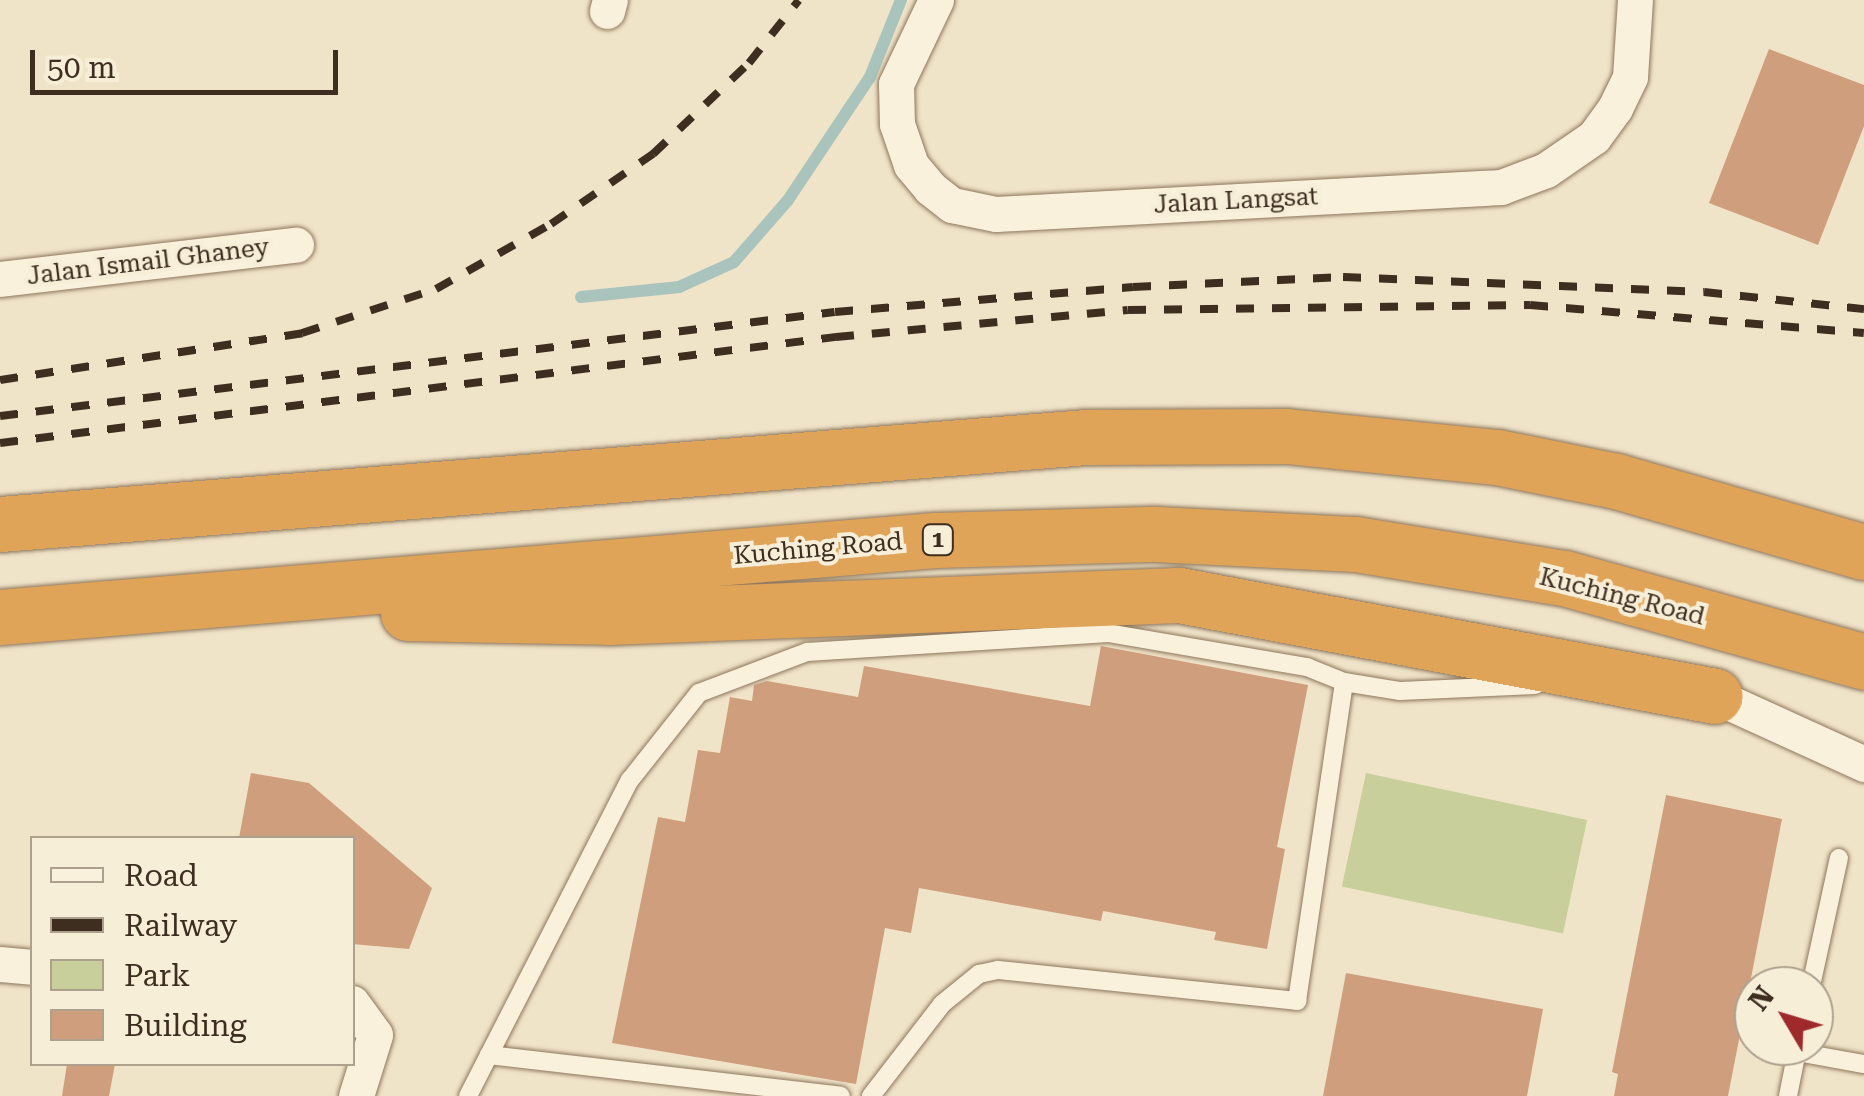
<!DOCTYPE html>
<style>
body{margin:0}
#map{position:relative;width:1864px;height:1096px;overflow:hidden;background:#f0e4c8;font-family:"Roboto Serif",serif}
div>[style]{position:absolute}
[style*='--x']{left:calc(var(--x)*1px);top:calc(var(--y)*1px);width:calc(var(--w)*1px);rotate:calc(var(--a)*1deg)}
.green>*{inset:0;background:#c9cf9b;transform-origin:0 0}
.stream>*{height:12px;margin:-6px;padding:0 6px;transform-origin:6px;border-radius:6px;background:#a9c4bc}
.building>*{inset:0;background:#cf9f7d}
.roads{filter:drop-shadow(0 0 2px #8d765c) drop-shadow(0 0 2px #8d765c)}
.lane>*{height:18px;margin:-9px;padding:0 9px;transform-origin:9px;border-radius:9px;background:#faf1dc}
.street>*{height:35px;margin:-17.5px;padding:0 17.5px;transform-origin:17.5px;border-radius:17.5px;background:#faf1dc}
.highway>*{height:55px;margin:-27.5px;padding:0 27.5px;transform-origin:27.5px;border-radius:27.5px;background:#e0a458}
.rail>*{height:8px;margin-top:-4px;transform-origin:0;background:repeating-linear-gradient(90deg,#3d2e20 0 18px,transparent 0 36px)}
span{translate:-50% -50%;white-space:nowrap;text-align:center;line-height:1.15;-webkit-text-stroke:8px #f7eed8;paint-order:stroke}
.shield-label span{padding:2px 8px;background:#f7eed8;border:2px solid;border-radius:8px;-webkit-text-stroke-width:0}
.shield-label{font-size:22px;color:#3d2e20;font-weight:700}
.street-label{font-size:25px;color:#3d2e20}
.legend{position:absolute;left:30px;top:836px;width:325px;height:230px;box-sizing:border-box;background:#f7eed8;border:2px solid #ada18e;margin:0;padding:12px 18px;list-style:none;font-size:30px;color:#3d2e20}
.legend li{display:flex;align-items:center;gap:20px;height:50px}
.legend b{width:50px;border:2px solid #ada18e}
.north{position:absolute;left:1734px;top:966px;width:100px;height:100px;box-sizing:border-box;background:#f7eed8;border:2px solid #ada18e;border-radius:50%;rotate:308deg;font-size:28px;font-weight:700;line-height:40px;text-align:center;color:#3d2e20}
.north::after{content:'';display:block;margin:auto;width:35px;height:45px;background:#9e2a2b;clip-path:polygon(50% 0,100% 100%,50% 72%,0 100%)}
.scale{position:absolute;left:30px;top:50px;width:308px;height:45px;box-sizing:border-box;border:5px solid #3d2e20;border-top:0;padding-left:12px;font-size:30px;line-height:35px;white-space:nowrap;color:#3d2e20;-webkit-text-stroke:8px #f7eed8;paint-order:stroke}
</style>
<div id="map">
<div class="green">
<i style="left:1366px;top:773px;width:226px;height:116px;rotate:12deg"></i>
</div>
<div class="stream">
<i style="--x:581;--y:297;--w:99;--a:-5.8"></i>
<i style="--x:679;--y:287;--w:60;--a:-24.4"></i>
<i style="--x:734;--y:262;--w:82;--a:-48.9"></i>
<i style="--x:788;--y:200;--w:148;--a:-56.3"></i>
<i style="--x:870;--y:77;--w:83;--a:-68.1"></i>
</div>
<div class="building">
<i style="clip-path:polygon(1769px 49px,1864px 85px,1864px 126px,1818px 245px,1709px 203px)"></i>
<i style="clip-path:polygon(1101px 646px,1308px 685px,1277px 847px,1285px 849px,1267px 949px,1214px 940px,1216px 932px,1103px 911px,1101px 921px,919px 888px,911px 933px,885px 928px,856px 1084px,612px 1043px,658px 817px,685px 822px,698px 750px,720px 753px,730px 697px,752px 701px,754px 685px,767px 681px,858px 697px,864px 666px,1090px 706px)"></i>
<i style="clip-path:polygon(251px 773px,309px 783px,432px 888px,409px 949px,352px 944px,352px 838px,239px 838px)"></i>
<i style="clip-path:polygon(1666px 795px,1782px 819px,1728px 1096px,1614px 1096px,1618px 1074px,1612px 1072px)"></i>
<i style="clip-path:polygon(1346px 973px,1543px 1009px,1527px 1096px,1323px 1096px)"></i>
<i style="clip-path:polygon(67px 1064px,115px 1064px,109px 1096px,62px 1096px)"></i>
</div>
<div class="roads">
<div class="lane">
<i style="--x:1811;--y:986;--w:131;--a:-77.7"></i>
<i style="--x:1797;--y:1052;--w:68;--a:10.2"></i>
<i style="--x:489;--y:1055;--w:354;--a:6.6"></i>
<i style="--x:468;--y:1096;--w:355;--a:-62.9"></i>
<i style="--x:630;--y:780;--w:111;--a:-51.6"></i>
<i style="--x:699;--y:693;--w:116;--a:-20.8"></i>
<i style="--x:807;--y:652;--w:302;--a:-3.6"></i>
<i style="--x:1108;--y:633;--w:202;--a:9.7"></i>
<i style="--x:1307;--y:667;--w:40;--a:22"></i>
<i style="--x:871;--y:1096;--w:116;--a:-52.3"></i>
<i style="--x:942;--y:1004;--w:48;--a:-39"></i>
<i style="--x:979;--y:974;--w:19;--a:-12"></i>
<i style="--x:998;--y:970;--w:301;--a:5.9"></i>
<i style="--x:1297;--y:1001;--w:322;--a:-81.6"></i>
<i style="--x:1344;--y:682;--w:57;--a:9.1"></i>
<i style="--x:1400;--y:691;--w:135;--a:-2.5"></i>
<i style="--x:1788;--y:1096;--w:51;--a:-78.7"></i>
</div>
<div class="street">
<i style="--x:936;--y:0;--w:93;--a:115.5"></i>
<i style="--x:896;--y:84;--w:40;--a:88.6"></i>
<i style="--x:897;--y:124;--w:43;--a:71.1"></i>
<i style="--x:911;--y:165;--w:30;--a:50"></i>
<i style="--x:930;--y:188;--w:28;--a:38"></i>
<i style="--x:952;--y:205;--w:45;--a:11.6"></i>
<i style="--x:996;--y:214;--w:506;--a:-3.06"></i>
<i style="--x:1501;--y:187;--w:48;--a:-20.7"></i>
<i style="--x:1546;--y:170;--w:58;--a:-34.5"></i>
<i style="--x:1594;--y:137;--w:36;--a:-54"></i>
<i style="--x:1615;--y:108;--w:34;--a:-64"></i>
<i style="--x:1630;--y:77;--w:77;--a:-86.3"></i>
<i style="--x:607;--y:11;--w:11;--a:-75"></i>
<i style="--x:0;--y:279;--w:298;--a:-6.6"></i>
<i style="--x:1715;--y:696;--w:164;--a:24.5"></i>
<i style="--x:0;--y:964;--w:32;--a:5"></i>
<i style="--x:352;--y:1003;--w:39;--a:54"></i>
<i style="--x:375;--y:1035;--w:64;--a:107.3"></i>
</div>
<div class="highway">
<i style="--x:0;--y:524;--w:1089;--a:-4.58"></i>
<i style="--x:1086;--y:437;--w:200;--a:-0.3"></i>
<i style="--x:1286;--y:436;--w:212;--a:5.7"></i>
<i style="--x:1497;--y:457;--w:121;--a:11.4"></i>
<i style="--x:1616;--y:481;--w:258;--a:16"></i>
<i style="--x:408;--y:613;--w:200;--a:1.1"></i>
<i style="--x:608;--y:617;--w:571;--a:-2.21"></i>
<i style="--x:1179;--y:595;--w:545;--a:10.67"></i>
<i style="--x:0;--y:617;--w:938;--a:-4.71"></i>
<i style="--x:935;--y:540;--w:221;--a:-1.6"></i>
<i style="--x:1156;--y:534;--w:200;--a:2.9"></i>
<i style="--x:1356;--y:544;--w:211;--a:9.3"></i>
<i style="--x:1564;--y:578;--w:312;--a:15.6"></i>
</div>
</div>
<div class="rail">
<i style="--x:0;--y:380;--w:306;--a:-8.8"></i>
<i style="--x:302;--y:333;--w:141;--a:-18.2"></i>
<i style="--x:436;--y:289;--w:132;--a:-29.5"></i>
<i style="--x:551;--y:224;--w:124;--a:-34.5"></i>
<i style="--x:653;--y:154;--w:132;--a:-43.5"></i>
<i style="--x:749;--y:63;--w:80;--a:-51.6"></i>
<i style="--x:0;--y:416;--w:841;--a:-7.1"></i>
<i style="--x:835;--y:312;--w:299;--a:-4.8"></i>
<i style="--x:1133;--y:287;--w:210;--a:-2.7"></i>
<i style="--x:1343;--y:277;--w:361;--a:2.4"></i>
<i style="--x:1704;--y:292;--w:161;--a:6.1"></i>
<i style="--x:0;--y:443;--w:843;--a:-7.23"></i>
<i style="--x:836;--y:337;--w:293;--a:-5.3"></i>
<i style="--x:1128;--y:310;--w:402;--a:-0.7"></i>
<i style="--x:1530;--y:305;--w:335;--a:4.8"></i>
</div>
<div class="shield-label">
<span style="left:938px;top:540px">1</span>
</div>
<div class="street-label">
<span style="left:1236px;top:201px;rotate:-3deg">Jalan Langsat</span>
<span style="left:148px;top:262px;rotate:-7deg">Jalan Ismail Ghaney</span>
<span style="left:818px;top:549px;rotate:-5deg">Kuching Road</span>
<span style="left:1622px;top:597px;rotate:14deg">Kuching Road</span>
</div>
<ul class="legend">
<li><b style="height:12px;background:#faf1dc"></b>Road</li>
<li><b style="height:12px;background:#3d2e20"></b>Railway</li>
<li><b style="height:28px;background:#c9cf9b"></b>Park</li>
<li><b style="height:28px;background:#cf9f7d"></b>Building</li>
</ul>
<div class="north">N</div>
<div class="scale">50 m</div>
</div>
